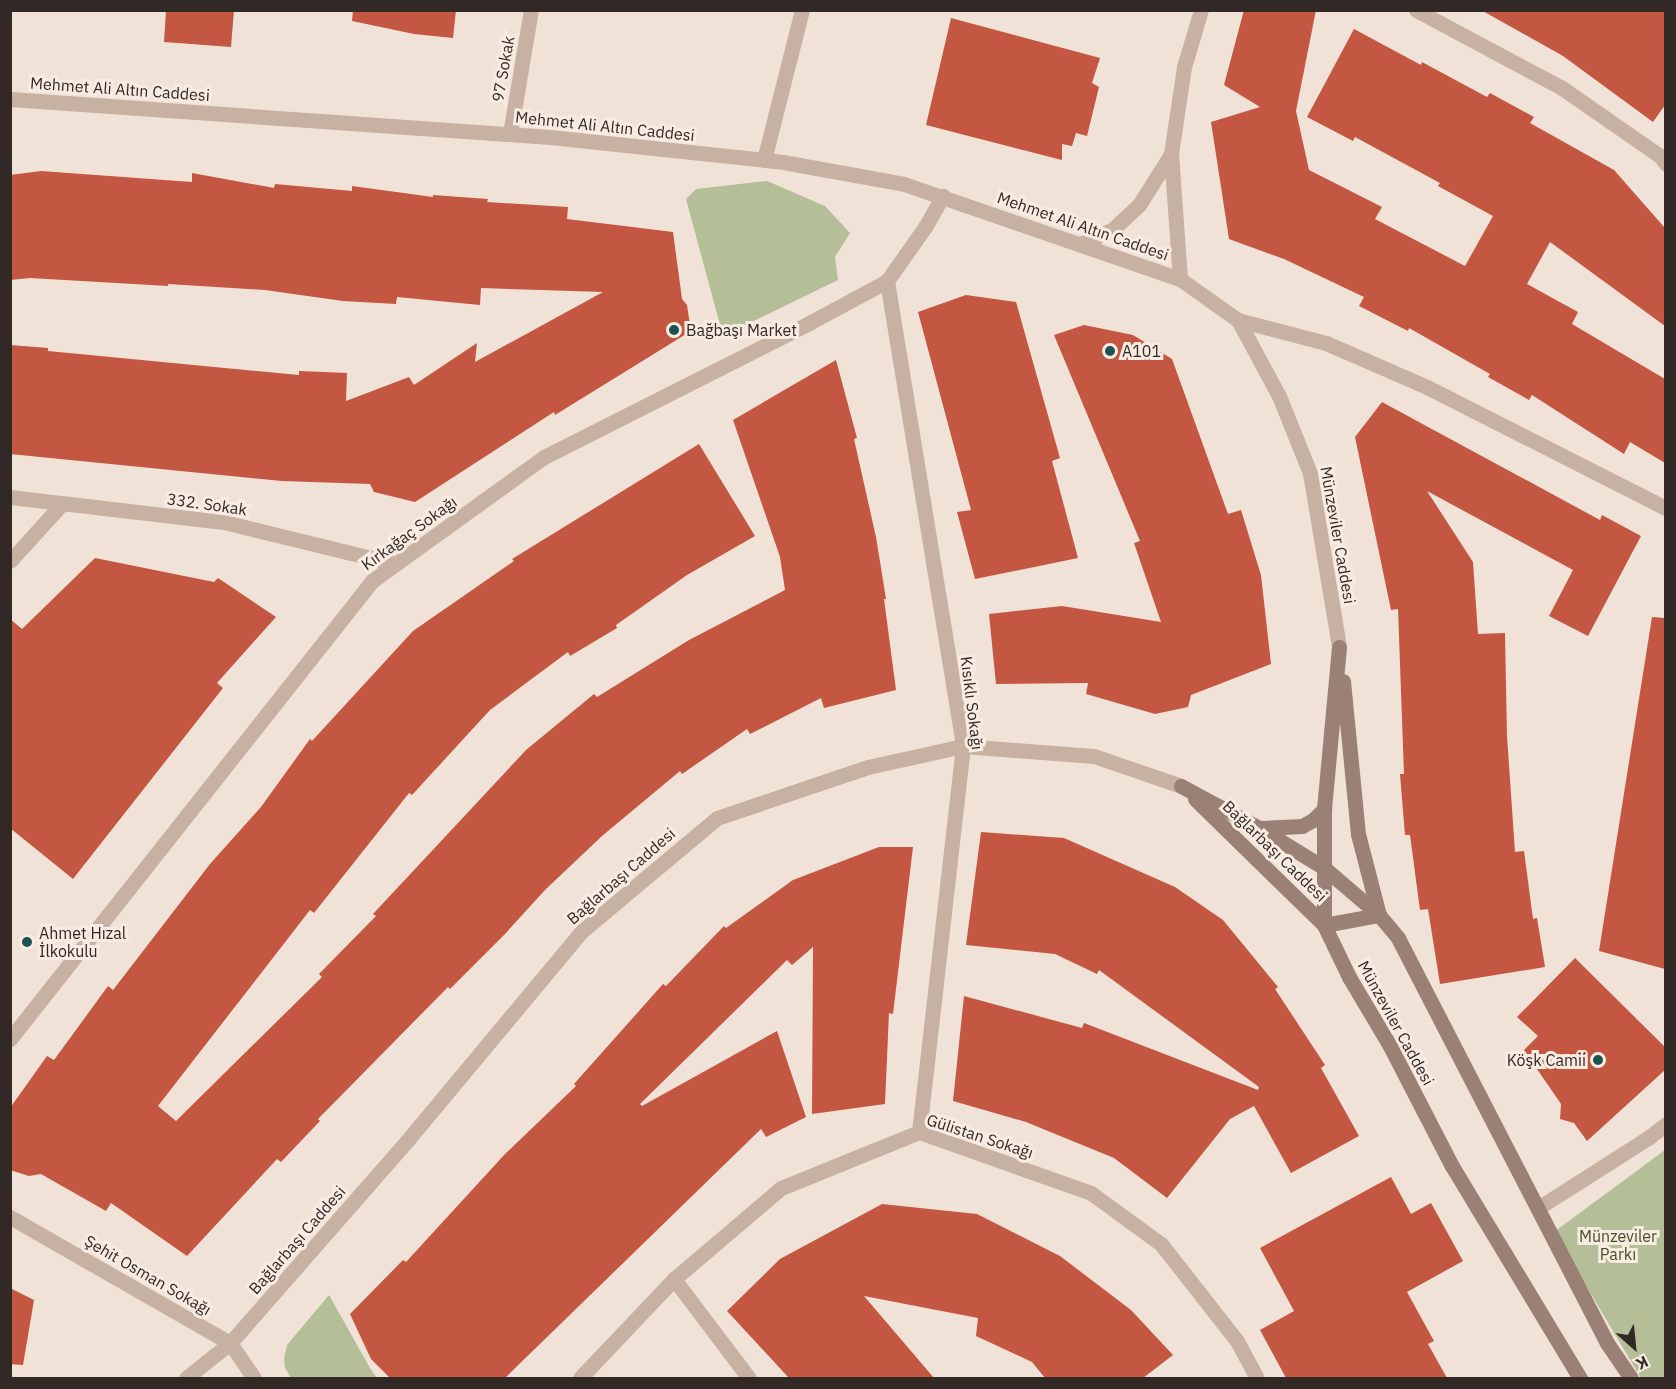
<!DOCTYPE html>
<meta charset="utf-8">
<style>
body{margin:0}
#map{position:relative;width:1676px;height:1389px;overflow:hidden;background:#f0e2d7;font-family:"IBM Plex Sans",sans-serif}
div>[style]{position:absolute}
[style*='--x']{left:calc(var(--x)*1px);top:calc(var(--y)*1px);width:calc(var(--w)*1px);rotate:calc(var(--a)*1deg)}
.green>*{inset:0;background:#b4be97}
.building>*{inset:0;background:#c35741}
.minor>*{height:15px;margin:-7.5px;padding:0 7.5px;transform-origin:7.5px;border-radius:7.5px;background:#c7b1a3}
.tertiary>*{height:15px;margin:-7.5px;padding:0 7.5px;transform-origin:7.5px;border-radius:7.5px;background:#c7b1a3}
.secondary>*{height:15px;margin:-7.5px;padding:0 7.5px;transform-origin:7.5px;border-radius:7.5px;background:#9a8075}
.dots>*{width:16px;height:16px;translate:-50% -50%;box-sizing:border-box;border:3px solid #f8ece2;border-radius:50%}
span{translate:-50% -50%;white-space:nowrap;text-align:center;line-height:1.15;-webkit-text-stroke:6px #f8ece2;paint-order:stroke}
.street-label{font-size:16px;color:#322825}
.poi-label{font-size:16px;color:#322825}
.left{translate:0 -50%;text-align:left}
.right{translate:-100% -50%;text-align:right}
.park-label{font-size:16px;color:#455029}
.frame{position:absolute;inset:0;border:12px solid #322825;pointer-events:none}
.north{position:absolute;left:1604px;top:1317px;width:60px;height:60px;-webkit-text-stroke:4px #f8ece2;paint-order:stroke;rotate:153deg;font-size:16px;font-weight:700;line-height:24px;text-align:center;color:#322825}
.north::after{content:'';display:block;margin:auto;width:21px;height:27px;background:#322825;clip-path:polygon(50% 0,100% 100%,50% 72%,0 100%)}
</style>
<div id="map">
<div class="green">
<i style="clip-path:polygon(767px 181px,825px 206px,850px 233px,835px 257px,838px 280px,723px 336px,686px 199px,696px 189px)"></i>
<i style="clip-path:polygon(1665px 1150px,1665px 1378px,1641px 1378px,1554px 1232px)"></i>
<i style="clip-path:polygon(329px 1295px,370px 1368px,377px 1378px,291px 1378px,285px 1368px,284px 1359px,287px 1345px)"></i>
</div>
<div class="building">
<i style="clip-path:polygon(166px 10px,234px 10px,231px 47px,164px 42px)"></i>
<i style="clip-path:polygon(353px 10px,456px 10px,453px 38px,414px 34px,352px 21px)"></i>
<i style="clip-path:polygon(1244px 10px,1316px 10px,1296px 111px,1309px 170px,1382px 207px,1375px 219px,1465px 266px,1493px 216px,1438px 186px,1440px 183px,1355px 137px,1353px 141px,1307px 117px,1354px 29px,1421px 65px,1422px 62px,1487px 97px,1490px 93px,1534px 117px,1530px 123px,1614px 170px,1665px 228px,1665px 326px,1550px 242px,1527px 284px,1578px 312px,1572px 324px,1665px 379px,1665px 463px,1630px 442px,1624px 454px,1532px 395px,1529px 400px,1488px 377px,1490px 374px,1409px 328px,1408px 331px,1359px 306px,1364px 297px,1284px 259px,1229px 239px,1211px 122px,1260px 107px,1224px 85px)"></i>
<i style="clip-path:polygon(1481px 10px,1665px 10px,1665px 105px,1653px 122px,1563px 56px)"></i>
<i style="clip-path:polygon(951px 18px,1100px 58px,1092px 83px,1099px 87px,1087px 136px,1076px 133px,1072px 146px,1062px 144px,1062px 160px,926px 125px)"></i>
<i style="clip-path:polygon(41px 171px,192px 182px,192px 173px,274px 188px,275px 184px,352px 191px,352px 186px,433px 197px,433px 195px,488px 199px,487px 202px,568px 207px,567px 219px,673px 232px,682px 299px,687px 305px,691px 331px,555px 415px,554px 412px,415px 502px,374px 492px,370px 484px,282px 481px,10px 454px,10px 345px,48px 348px,48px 351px,299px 375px,299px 371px,347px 373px,346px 401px,409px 377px,414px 385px,477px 343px,475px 362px,603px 292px,481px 288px,480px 305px,397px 297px,396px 304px,343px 301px,265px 290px,168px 284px,168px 286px,30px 278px,10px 280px,10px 175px)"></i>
<i style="clip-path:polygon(966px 295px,1016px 302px,1060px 458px,1052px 461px,1078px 558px,975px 579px,957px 512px,971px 510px,918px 312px)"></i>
<i style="clip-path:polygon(1084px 325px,1133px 335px,1172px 359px,1228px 514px,1241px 510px,1261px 575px,1271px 664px,1191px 695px,1188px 707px,1155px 714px,1086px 694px,1088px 683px,996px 684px,989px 614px,1062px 606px,1161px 622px,1134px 543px,1140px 541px,1054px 335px)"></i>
<i style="clip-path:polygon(836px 360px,857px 438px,854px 439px,876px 537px,886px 599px,884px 599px,896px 690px,824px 708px,821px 698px,750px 734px,747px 729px,682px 774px,680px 771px,602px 836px,545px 890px,504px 935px,450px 989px,448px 987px,318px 1119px,320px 1121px,281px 1162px,277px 1159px,187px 1256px,111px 1203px,106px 1211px,41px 1174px,29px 1176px,10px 1170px,10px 1108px,47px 1056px,54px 1060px,108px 986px,113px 990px,210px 864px,261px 807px,310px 739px,312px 741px,413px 631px,514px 561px,512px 559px,699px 444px,755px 536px,687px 575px,616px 625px,617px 628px,570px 656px,568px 652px,490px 710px,412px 795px,409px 793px,314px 913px,310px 910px,158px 1106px,176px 1121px,322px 977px,319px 974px,376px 916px,373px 914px,526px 750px,594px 694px,597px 697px,689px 640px,785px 590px,780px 557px,733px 420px)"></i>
<i style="clip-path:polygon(1382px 402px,1600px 520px,1602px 515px,1641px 536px,1588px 636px,1549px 616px,1573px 570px,1427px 491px,1473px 562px,1478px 634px,1505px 633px,1507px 736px,1515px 852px,1524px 851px,1533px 919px,1537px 918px,1545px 967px,1440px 984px,1428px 909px,1420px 910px,1410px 835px,1405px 835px,1400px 774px,1404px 774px,1398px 609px,1391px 610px,1355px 437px)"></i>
<i style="clip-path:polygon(95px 558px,214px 582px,218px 578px,276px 617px,217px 683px,223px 688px,73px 879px,10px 828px,10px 619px,22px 629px)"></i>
<i style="clip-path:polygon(1652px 617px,1665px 618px,1665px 969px,1599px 951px)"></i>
<i style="clip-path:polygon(981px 832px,1064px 838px,1175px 887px,1223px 920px,1278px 987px,1275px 989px,1325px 1065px,1321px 1068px,1359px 1136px,1291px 1173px,1254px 1106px,1230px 1119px,1167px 1198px,1114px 1158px,1026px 1122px,953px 1101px,964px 996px,1082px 1028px,1084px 1023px,1258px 1090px,1259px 1087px,1099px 970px,1097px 974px,1055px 954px,966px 945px)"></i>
<i style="clip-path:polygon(879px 847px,913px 847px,893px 1014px,889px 1013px,885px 1104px,812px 1114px,813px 947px,792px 965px,787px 960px,640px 1104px,642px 1106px,777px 1031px,806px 1117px,766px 1137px,761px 1129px,505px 1378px,390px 1378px,371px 1359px,350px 1314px,403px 1260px,406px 1262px,505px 1154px,576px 1086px,574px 1084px,663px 984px,666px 986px,724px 926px,726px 928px,793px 880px)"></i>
<i style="clip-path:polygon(1575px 958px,1665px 1047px,1665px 1070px,1587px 1141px,1574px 1123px,1560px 1119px,1561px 1104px,1524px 1050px,1538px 1036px,1517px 1017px)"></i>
<i style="clip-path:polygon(1391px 1177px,1411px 1214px,1431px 1203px,1463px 1261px,1407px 1292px,1434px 1341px,1428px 1344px,1447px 1378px,1286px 1378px,1260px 1330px,1294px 1311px,1260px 1248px)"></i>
<i style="clip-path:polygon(882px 1204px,977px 1214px,1060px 1256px,1131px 1310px,1173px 1355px,1143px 1378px,1045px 1378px,1032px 1362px,976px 1336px,978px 1318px,864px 1296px,934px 1378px,789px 1378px,727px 1311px,780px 1259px)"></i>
<i style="clip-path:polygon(10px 1288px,34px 1300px,23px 1365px,10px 1364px)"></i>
</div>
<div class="minor">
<i style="--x:1416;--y:10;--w:166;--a:28.1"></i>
<i style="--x:1562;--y:88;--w:119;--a:34.8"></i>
<i style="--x:1660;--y:156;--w:10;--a:53"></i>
<i style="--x:510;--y:134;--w:126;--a:-80.4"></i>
<i style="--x:764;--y:160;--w:155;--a:-75.8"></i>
<i style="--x:1080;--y:244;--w:35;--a:-24"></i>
<i style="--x:1112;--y:230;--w:37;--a:-43"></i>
<i style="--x:1139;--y:205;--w:60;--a:-57.9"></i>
<i style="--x:1180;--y:279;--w:125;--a:-94.1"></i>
<i style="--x:1171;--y:154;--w:88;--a:-81.5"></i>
<i style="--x:1184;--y:67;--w:59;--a:-73.4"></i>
<i style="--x:887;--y:281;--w:471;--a:80.7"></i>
<i style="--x:963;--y:746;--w:388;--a:96.5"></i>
<i style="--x:1238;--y:320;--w:91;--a:14.6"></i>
<i style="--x:1326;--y:343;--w:110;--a:23.5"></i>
<i style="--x:1427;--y:387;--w:268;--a:26.9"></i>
<i style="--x:10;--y:497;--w:215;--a:6.7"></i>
<i style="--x:224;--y:522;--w:177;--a:13.7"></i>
<i style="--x:10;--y:561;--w:76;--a:-47.7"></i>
<i style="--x:10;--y:1039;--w:584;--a:-51.68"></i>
<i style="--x:372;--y:581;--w:212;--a:-35.8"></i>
<i style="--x:544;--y:457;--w:297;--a:-26.8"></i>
<i style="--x:809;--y:323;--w:89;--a:-28.3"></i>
<i style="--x:887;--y:281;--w:66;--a:-54.9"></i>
<i style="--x:925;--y:227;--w:36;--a:-60"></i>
<i style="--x:1538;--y:1208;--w:130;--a:-32.5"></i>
<i style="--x:1648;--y:1138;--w:23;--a:-38"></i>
<i style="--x:10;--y:1217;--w:254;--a:29.8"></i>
<i style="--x:230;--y:1343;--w:42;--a:55.6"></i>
<i style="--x:674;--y:1279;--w:124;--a:52.9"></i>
<i style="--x:580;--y:1378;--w:137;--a:-46.5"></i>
<i style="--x:674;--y:1279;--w:140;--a:-40.4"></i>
<i style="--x:781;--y:1188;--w:149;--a:-22.1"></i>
<i style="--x:919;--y:1132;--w:182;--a:19.5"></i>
<i style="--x:1091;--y:1193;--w:87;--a:36.1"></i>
<i style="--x:1161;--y:1244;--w:123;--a:51.9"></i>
<i style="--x:1237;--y:1341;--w:42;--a:61.6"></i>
</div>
<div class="tertiary">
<i style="--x:10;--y:99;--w:541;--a:4.03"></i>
<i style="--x:550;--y:137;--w:234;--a:6.1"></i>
<i style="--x:783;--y:162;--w:123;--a:10.3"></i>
<i style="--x:904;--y:184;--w:292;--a:19"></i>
<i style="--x:1180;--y:279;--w:71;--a:35.3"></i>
<i style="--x:1238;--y:320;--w:86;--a:61.7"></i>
<i style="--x:1279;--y:396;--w:83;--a:68.1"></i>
<i style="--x:1310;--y:473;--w:176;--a:80.5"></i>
<i style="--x:186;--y:1378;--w:56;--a:-38.5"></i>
<i style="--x:230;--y:1343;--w:267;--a:-48.8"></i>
<i style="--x:406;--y:1142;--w:275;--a:-50.2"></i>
<i style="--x:582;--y:931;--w:176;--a:-39.9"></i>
<i style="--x:717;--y:818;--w:159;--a:-18.7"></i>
<i style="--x:868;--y:767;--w:97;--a:-12.5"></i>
<i style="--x:963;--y:746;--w:131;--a:4.4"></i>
<i style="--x:1094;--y:756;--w:92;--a:19"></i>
</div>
<div class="secondary">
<i style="--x:1339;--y:647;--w:163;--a:95.3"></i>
<i style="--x:1324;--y:809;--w:116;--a:90"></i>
<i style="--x:1324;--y:925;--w:58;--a:64.3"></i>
<i style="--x:1349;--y:977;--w:80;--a:59.3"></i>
<i style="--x:1390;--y:1046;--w:135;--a:62.7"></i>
<i style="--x:1452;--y:1166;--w:248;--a:58.9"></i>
<i style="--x:1343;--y:681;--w:154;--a:84.4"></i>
<i style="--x:1358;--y:834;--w:84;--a:75.5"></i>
<i style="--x:1379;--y:915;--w:30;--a:50"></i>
<i style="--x:1398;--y:938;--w:456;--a:62.7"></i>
<i style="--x:1607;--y:1343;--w:42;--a:55.6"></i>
<i style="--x:1181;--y:786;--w:89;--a:28.3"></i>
<i style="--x:1259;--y:828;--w:75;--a:31.4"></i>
<i style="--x:1323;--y:867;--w:74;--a:40.6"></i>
<i style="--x:1195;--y:799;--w:180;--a:44.3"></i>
<i style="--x:1262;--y:828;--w:40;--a:-2.9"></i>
<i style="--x:1302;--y:826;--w:13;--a:-29"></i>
<i style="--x:1313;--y:820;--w:16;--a:-45"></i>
<i style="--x:1324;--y:925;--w:56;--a:-10.3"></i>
</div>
<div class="dots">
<i style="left:674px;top:330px;background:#1c5252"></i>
<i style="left:1110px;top:351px;background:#1c5252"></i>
<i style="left:27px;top:942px;background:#1c5252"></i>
<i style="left:1598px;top:1060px;background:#1c5252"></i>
</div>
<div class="street-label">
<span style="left:503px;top:69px;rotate:-80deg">97 Sokak</span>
<span style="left:120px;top:89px;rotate:4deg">Mehmet Ali Altın Caddesi</span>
<span style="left:605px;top:126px;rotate:6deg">Mehmet Ali Altın Caddesi</span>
<span style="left:1083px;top:226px;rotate:19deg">Mehmet Ali Altın Caddesi</span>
<span style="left:207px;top:504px;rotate:8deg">332. Sokak</span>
<span style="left:409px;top:533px;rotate:-36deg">Kırkağaç Sokağı</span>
<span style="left:1338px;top:535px;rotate:80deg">Münzeviler Caddesi</span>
<span style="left:972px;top:703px;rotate:83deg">Kısıklı Sokağı</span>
<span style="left:1275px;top:851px;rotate:44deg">Bağlarbaşı Caddesi</span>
<span style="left:621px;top:876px;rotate:-41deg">Bağlarbaşı Caddesi</span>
<span style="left:1396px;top:1023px;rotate:61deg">Münzeviler Caddesi</span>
<span style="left:980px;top:1136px;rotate:18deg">Gülistan Sokağı</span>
<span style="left:297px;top:1240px;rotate:-49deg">Bağlarbaşı Caddesi</span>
<span style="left:148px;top:1275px;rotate:30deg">Şehit Osman Sokağı</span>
</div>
<div class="poi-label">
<span class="left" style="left:686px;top:330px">Bağbaşı Market</span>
<span class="left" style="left:1122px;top:351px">A101</span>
<span class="left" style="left:39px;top:942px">Ahmet Hızal<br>İlkokulu</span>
<span class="right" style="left:1586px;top:1060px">Köşk Camii</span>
</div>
<div class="park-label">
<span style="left:1618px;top:1245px">Münzeviler<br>Parkı</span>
</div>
<div class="frame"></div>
<div class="north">K</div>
</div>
